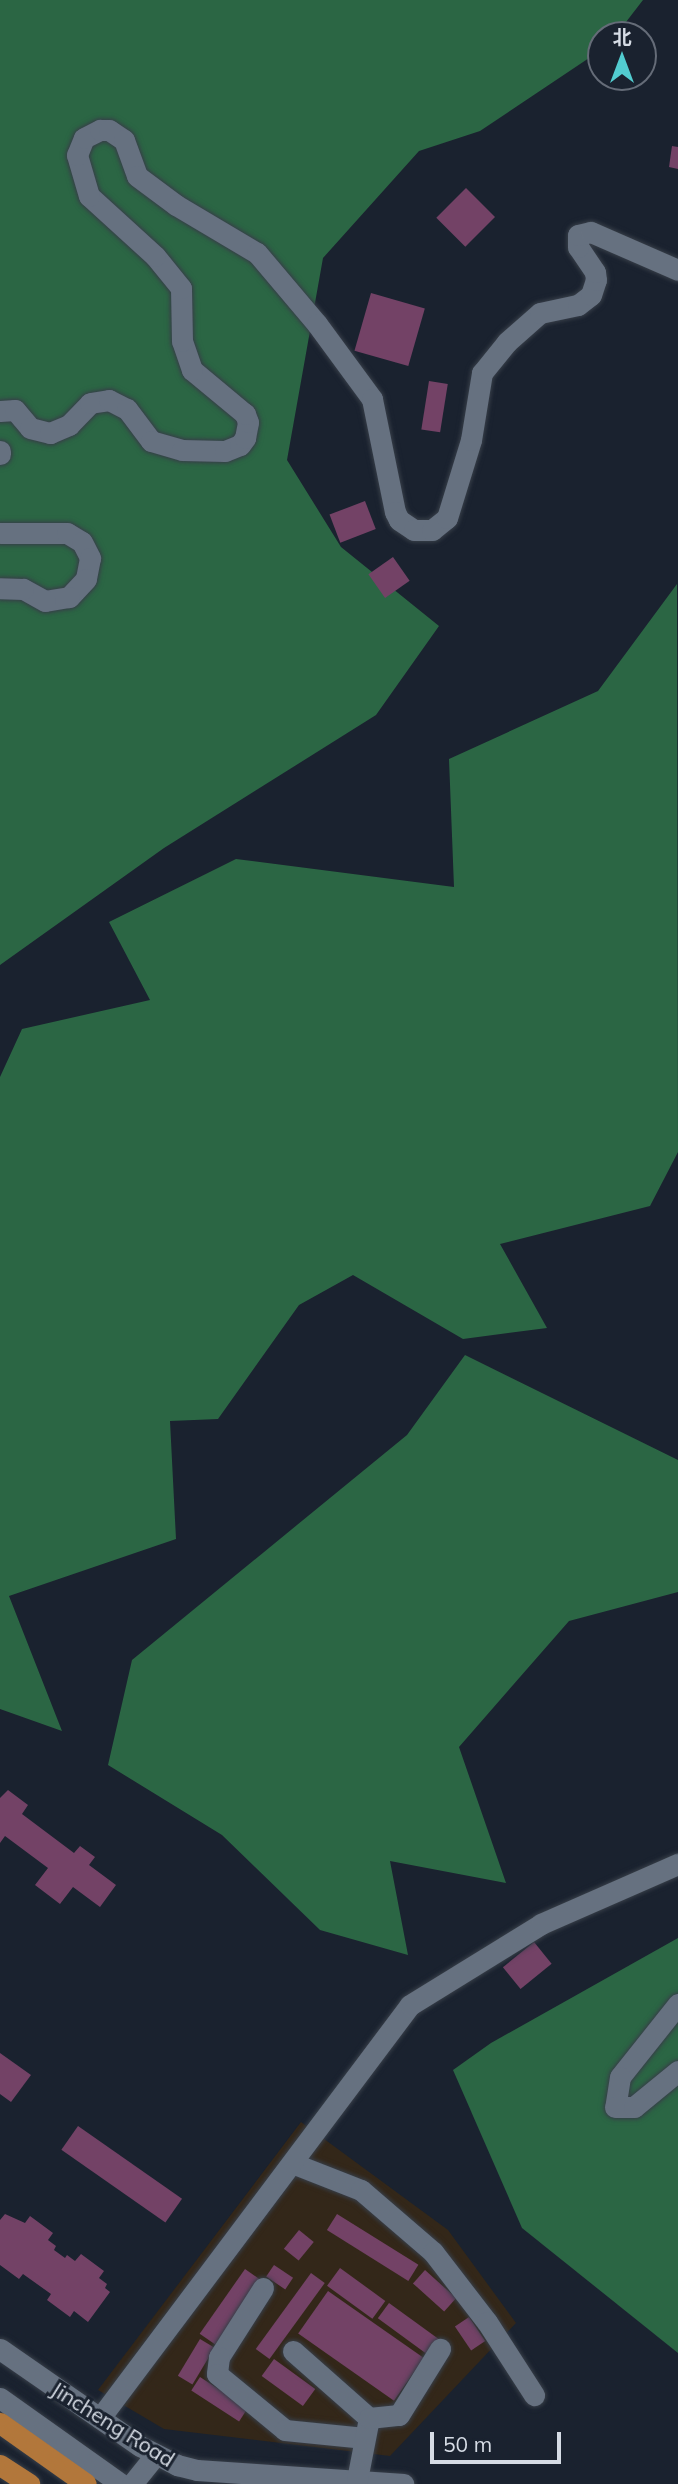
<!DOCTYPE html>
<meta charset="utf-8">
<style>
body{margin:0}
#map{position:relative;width:678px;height:2484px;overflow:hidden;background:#1a222f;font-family:Mulish,"Noto Sans SC",sans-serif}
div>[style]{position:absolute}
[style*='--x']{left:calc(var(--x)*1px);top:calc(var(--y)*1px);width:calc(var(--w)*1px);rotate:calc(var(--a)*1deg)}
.industrial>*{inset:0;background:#332719}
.forest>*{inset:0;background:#2b6644}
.building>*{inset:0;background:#734266;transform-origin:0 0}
.roads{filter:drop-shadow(0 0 2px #373e48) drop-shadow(0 0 2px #373e48)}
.minor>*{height:21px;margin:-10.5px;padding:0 10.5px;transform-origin:10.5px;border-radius:10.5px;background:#667180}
.major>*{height:21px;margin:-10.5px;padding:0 10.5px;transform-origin:10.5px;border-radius:10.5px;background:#b2773b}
span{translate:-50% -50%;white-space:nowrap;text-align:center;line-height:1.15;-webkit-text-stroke:6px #1a222f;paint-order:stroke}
.street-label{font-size:21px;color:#d6dce5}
.north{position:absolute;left:587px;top:21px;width:70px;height:70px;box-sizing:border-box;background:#1a222f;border:2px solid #656c78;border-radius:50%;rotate:0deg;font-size:19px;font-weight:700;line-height:28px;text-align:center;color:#d6dce5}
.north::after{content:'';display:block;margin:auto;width:24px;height:32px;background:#52ccd0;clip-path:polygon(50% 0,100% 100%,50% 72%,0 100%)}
.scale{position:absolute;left:430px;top:2432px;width:131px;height:32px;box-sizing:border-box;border:4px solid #d6dce5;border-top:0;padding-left:9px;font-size:21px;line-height:24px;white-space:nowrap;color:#d6dce5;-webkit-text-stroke:5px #1a222f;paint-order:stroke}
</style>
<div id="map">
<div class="industrial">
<i style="clip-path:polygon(301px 2122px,448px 2230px,516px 2323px,390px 2456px,164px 2429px,98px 2390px)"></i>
</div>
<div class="forest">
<i style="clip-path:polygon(0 0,643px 0,616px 35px,601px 35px,601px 50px,480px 131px,419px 151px,323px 258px,287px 460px,341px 547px,439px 626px,376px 715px,164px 848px,0 965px)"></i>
<i style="clip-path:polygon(677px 584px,678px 1152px,650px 1206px,500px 1244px,547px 1328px,463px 1339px,353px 1275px,299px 1305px,218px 1419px,170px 1421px,176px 1539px,9px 1596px,62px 1731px,0 1709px,0 1077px,22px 1029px,150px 1000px,109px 922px,236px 859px,454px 887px,449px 759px,598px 691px)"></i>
<i style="clip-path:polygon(465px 1355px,678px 1460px,678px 1592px,569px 1621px,459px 1747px,506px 1883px,390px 1861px,408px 1955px,320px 1930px,222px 1835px,108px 1765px,132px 1660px,407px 1435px)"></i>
<i style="clip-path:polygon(678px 1938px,678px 2353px,522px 2228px,453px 2070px,491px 2043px)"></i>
</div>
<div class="building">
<i style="clip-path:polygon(672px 146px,678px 147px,678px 169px,669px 167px)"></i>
<i style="left:466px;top:188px;width:41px;height:42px;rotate:45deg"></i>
<i style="left:371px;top:293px;width:56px;height:60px;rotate:16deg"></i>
<i style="left:429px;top:381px;width:19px;height:49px;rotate:9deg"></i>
<i style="left:365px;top:501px;width:30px;height:38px;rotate:69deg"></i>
<i style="left:393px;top:557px;width:29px;height:30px;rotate:55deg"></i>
<i style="clip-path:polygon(8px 1790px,28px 1805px,22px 1814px,74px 1853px,80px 1846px,95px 1857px,89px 1865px,116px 1885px,100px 1907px,73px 1887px,60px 1904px,35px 1885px,48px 1868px,5px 1836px,0 1843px,0 1798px)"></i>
<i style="left:534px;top:1942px;width:28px;height:40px;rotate:51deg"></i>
<i style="clip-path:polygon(0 2053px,31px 2075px,11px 2102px,0 2094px)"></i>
<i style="left:78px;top:2126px;width:127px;height:29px;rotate:35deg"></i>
<i style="clip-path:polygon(5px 2214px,25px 2223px,30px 2216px,53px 2233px,48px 2240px,56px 2246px,54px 2250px,65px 2258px,67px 2255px,75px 2261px,81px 2254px,104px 2271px,99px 2278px,107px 2284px,105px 2288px,110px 2292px,88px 2322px,74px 2311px,70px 2317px,47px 2300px,51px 2294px,23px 2274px,19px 2279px,0 2265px,0 2220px)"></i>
<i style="left:337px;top:2214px;width:96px;height:19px;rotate:32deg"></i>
<i style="left:299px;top:2230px;width:19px;height:24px;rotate:39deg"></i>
<i style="left:274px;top:2265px;width:23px;height:14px;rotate:34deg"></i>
<i style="left:340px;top:2268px;width:56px;height:22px;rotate:36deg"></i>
<i style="left:245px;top:2269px;width:19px;height:79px;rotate:35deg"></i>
<i style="left:425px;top:2270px;width:42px;height:18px;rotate:42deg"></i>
<i style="left:311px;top:2273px;width:17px;height:94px;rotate:36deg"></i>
<i style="left:328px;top:2291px;width:117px;height:52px;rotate:35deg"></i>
<i style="left:389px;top:2303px;width:63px;height:19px;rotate:36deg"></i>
<i style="left:469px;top:2317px;width:29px;height:17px;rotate:56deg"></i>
<i style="left:200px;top:2339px;width:17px;height:43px;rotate:31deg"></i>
<i style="left:274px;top:2359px;width:51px;height:21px;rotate:36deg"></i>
<i style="left:200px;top:2377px;width:57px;height:16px;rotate:33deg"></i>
</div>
<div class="roads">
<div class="minor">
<i style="--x:0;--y:411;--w:15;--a:-4"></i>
<i style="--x:15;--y:410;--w:23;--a:50"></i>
<i style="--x:30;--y:428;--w:21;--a:14"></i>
<i style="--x:50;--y:433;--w:21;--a:-23"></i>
<i style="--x:69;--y:425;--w:30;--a:-46"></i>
<i style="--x:90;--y:403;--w:19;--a:-9"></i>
<i style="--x:109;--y:400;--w:20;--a:27"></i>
<i style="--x:127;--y:409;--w:40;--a:53"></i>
<i style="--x:151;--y:441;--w:32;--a:16"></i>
<i style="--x:182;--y:450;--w:43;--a:1.3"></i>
<i style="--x:225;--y:451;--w:16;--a:-22"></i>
<i style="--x:240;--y:445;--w:9;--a:-54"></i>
<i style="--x:245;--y:438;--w:16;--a:-79"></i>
<i style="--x:248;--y:422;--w:9;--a:-111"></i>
<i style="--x:245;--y:414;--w:69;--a:-140.3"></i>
<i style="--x:192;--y:370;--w:31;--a:-109"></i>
<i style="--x:182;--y:341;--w:53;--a:-91.1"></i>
<i style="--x:181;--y:288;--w:41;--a:-129.1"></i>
<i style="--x:155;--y:256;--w:89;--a:-137.7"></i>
<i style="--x:89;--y:196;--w:43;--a:-106.3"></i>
<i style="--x:77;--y:155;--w:18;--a:-68"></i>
<i style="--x:84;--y:138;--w:18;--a:-27"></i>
<i style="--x:100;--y:130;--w:9;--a:0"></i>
<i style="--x:109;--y:130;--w:18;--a:34"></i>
<i style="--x:124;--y:140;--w:38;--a:70"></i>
<i style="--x:137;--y:176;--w:49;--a:36.6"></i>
<i style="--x:176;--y:205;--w:94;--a:30.7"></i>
<i style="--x:257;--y:253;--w:93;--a:49.8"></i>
<i style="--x:317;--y:324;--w:93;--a:53.7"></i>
<i style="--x:372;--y:399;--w:115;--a:78.5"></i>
<i style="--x:395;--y:512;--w:9;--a:63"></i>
<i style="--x:399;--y:520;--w:18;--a:34"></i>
<i style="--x:414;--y:530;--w:18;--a:0"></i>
<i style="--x:432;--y:530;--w:19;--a:-39"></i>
<i style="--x:447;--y:518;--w:82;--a:-72.9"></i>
<i style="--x:471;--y:440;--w:68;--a:-80.7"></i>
<i style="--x:482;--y:373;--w:40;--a:-51"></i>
<i style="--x:507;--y:342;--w:44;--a:-41.3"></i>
<i style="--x:540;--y:313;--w:39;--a:-12"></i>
<i style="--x:578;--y:305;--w:16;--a:-38"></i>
<i style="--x:591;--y:295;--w:16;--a:-72"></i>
<i style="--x:596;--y:280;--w:8;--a:-97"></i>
<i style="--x:595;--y:272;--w:30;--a:-124"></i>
<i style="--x:578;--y:247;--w:12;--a:-90"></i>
<i style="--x:578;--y:235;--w:13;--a:-13"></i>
<i style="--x:591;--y:232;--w:95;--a:23.6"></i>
<i style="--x:0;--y:451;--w:3;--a:90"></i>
<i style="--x:0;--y:533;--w:67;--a:0"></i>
<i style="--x:67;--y:533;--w:17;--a:31"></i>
<i style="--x:82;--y:542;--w:18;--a:63"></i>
<i style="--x:90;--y:558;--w:21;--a:101"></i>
<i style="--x:86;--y:579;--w:25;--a:133"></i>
<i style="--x:69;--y:597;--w:24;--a:171"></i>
<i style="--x:45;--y:601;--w:25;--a:-151"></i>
<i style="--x:23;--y:589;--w:23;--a:-178"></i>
<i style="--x:678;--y:2004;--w:93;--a:128.5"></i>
<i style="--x:620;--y:2077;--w:30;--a:99"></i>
<i style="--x:615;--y:2107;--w:19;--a:0"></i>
<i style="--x:634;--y:2107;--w:57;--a:-39.3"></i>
<i style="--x:292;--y:2163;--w:74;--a:21.4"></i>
<i style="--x:361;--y:2190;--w:95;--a:40.7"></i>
<i style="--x:433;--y:2252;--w:88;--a:52.4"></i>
<i style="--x:487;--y:2322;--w:87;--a:57.2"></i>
<i style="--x:263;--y:2288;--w:82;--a:122.5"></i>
<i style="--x:219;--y:2357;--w:17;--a:97"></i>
<i style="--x:217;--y:2374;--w:88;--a:39.5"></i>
<i style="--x:285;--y:2430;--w:80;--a:5.7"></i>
<i style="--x:0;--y:2349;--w:170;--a:34.7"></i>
<i style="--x:140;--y:2446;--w:42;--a:27.2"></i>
<i style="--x:177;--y:2465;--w:21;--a:14"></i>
<i style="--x:197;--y:2470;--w:207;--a:3.9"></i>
<i style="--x:293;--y:2351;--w:101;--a:41.4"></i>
<i style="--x:369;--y:2418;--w:63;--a:101"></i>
<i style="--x:0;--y:2398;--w:148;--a:35.4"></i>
<i style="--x:100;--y:2418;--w:516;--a:-53.11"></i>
<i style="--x:410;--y:2005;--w:154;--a:-31.7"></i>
<i style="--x:541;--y:1924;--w:150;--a:-23.7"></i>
<i style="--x:369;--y:2418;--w:30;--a:-6"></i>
<i style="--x:399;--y:2415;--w:78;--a:-58.2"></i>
<i style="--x:132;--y:2484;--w:38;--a:-51"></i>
</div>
<div class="major">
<i style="--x:0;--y:2423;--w:105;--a:35.3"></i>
<i style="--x:0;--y:2465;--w:35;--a:33"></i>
</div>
</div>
<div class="street-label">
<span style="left:113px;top:2424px;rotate:32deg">Jincheng Road</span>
</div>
<div class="north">北</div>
<div class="scale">50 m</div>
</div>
